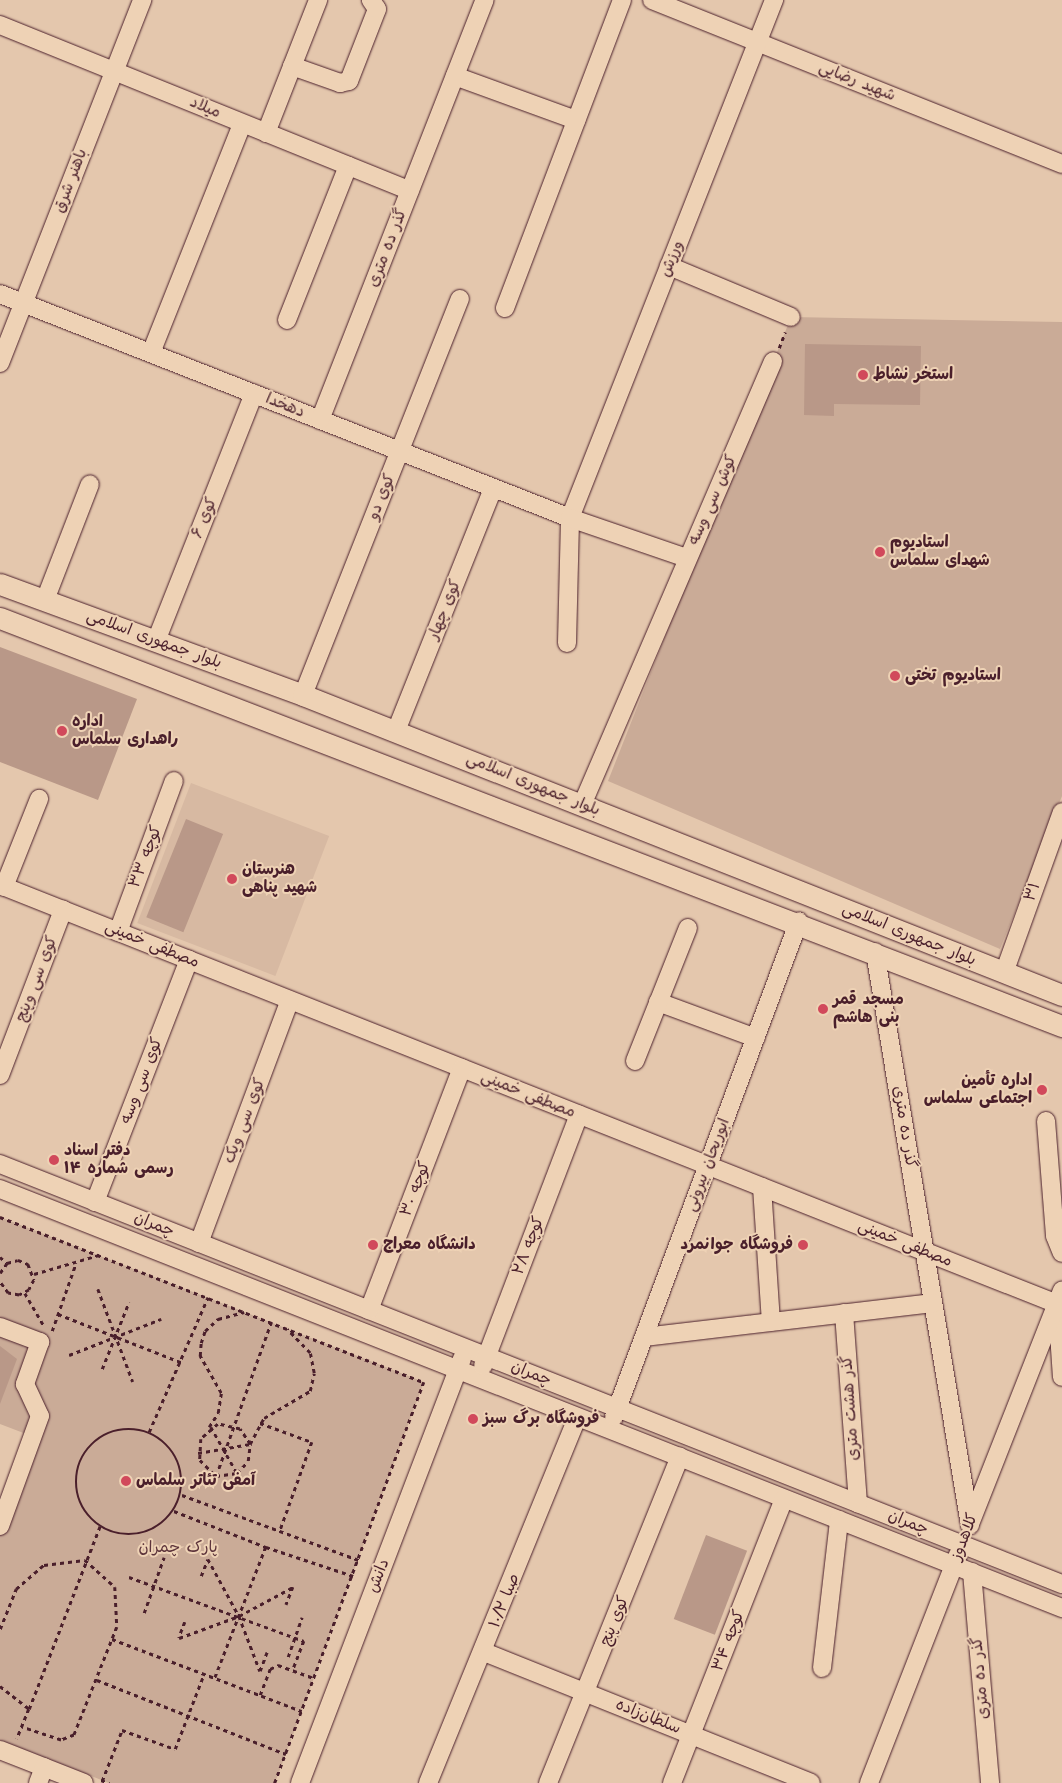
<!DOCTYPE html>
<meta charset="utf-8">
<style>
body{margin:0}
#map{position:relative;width:1062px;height:1783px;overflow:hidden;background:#e4c7ad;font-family:Kalam,"Playpen Sans Arabic",sans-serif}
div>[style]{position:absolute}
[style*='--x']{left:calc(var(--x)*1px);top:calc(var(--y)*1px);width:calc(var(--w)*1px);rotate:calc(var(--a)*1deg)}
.built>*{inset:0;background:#d7b9a2;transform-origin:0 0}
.green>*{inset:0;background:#caab97}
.building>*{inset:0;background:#b99888;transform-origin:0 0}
.path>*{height:2.5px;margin-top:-1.25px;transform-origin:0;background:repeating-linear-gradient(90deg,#4a1f2b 0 4px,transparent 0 8px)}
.path>.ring{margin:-1.25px;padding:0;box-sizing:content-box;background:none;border:2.5px solid #4a1f2b;border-radius:50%}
.roads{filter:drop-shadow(0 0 1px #4a1f2b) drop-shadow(0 0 1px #4a1f2b)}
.minor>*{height:18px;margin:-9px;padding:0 9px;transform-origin:9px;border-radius:9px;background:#eed2b5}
.major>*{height:21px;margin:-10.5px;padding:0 10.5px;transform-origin:10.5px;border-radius:10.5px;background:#eed2b5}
.dots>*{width:14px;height:14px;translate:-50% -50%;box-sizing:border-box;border:2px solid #eed2b5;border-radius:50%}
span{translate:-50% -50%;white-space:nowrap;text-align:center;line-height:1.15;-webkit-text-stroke:4px #eed2b5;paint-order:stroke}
.street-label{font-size:16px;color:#4a1f2b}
.poi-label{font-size:16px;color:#4a1f2b;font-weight:700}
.left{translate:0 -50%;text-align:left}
.right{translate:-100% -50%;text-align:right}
.park-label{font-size:16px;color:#5d343b}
</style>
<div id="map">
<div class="built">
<i style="left:191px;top:783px;width:148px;height:150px;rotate:21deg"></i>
</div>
<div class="green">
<i style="clip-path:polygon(791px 317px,1062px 322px,1062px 796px,1000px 949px,608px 781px)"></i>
<i style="clip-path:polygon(0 1217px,424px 1382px,275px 1783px,109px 1783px,0 1740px,0 1525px,34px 1437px,0 1424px)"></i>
</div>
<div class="building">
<i style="clip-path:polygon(805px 344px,921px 346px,920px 405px,834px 404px,834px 416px,804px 415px)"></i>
<i style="clip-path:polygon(0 647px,137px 699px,98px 800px,0 762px)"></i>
<i style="left:186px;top:819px;width:40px;height:106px;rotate:22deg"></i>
<i style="clip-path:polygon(0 1346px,17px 1359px,0 1404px)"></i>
<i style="left:706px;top:1535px;width:44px;height:90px;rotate:21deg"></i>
</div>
<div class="path">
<i style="--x:779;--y:348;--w:17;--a:-69"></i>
<i style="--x:0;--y:1217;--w:455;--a:21.3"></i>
<i style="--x:424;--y:1382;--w:428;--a:110.4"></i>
<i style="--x:0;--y:1257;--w:9;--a:41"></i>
<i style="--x:0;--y:1273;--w:12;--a:-55"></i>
<i style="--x:7;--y:1263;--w:11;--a:-15"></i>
<i style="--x:18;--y:1260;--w:11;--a:22"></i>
<i style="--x:28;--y:1264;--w:17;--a:69"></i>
<i style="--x:34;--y:1280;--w:11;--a:117"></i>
<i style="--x:29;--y:1290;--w:11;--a:153"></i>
<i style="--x:19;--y:1295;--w:11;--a:-170"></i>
<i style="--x:8;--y:1293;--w:14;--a:-126"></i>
<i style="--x:34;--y:1274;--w:68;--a:-16.3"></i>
<i style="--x:98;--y:1289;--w:99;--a:69.4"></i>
<i style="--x:25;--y:1293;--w:38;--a:60"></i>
<i style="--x:58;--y:1314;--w:134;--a:21.4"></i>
<i style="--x:52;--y:1331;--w:72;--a:-70.6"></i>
<i style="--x:69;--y:1355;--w:99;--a:-21.4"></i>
<i style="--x:102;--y:1369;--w:72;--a:-68.1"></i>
<i style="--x:260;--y:1423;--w:55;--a:20.1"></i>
<i style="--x:312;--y:1442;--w:95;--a:109.8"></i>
<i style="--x:209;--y:1427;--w:17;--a:-57"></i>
<i style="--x:218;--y:1413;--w:20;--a:-81"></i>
<i style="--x:221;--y:1393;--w:43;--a:-119.6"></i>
<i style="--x:200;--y:1356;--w:13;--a:-86"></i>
<i style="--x:201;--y:1343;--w:13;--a:-72"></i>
<i style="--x:205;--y:1331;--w:18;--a:-43"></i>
<i style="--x:218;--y:1319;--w:27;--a:-15"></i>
<i style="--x:211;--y:1427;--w:53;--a:60.5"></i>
<i class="ring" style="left:76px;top:1429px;width:103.5px;height:103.5px"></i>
<i style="--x:149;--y:1432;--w:147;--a:-66.4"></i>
<i style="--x:250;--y:1444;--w:18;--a:-124"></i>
<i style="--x:240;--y:1429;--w:23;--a:-167"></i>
<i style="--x:218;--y:1424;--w:23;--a:139"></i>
<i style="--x:201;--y:1439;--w:21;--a:93"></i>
<i style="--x:200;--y:1460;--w:23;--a:45"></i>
<i style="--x:216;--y:1476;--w:21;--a:-8"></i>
<i style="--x:237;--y:1473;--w:16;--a:-47"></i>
<i style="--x:248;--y:1461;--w:17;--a:-83"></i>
<i style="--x:250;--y:1444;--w:30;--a:-62"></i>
<i style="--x:264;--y:1418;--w:53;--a:-30.4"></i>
<i style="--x:310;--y:1391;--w:18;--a:-77"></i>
<i style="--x:314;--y:1373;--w:20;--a:-101"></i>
<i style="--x:310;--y:1353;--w:33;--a:-134"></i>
<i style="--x:198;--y:1453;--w:53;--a:-9.8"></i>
<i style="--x:216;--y:1476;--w:164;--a:-70.3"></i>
<i style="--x:182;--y:1495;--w:189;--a:20.2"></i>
<i style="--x:174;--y:1511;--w:99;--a:21.4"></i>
<i style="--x:266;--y:1547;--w:141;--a:111.3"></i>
<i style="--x:266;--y:1547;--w:92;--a:18.4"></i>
<i style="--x:201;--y:1576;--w:18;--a:-68"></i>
<i style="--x:208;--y:1559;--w:65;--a:61.5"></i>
<i style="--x:239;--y:1616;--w:59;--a:69.1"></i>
<i style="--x:260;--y:1671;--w:20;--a:-70"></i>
<i style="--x:129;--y:1577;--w:186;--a:20.1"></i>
<i style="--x:304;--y:1641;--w:31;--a:111"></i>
<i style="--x:144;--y:1613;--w:59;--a:-70.3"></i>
<i style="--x:185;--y:1622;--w:17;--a:111"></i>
<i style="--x:179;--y:1638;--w:64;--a:-20.1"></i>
<i style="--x:239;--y:1616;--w:61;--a:-28.2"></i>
<i style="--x:293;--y:1587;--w:19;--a:111"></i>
<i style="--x:0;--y:1629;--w:43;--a:-68.2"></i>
<i style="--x:16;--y:1589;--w:37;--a:-41"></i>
<i style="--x:44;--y:1565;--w:41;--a:-7"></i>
<i style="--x:85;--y:1560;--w:40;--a:42"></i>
<i style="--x:115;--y:1587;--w:40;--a:87.1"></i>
<i style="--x:117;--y:1627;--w:116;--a:111.7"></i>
<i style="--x:74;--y:1735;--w:14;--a:159"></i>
<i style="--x:61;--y:1740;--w:41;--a:-161.6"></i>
<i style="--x:112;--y:1639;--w:203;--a:20.8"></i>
<i style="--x:288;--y:1657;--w:42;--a:-70.7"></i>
<i style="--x:97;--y:1680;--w:203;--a:21.4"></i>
<i style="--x:0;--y:1686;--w:37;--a:38"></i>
<i style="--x:29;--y:1709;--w:32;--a:112"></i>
<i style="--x:260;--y:1695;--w:28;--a:-69"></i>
<i style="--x:270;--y:1669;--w:9;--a:-27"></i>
<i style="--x:278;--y:1665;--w:38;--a:20"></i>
<i style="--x:29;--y:1709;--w:196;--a:-68.8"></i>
<i style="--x:101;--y:1780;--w:9;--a:21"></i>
<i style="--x:102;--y:1781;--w:55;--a:-68.6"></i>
<i style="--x:122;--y:1730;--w:56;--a:19.7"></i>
<i style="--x:175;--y:1749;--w:80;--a:-68.9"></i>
</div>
<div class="roads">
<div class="minor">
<i style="--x:652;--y:0;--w:442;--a:21.8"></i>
<i style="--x:0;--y:25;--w:442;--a:22"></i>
<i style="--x:292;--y:66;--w:51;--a:19.5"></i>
<i style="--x:340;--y:83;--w:9;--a:-13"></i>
<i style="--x:349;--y:81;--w:77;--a:-68.7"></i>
<i style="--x:377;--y:9;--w:11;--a:-124"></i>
<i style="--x:455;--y:76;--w:129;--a:20"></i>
<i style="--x:266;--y:133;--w:143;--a:-68.6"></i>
<i style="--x:669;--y:266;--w:132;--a:22.7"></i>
<i style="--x:0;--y:294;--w:612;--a:21.45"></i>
<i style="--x:570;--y:518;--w:557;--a:-68.5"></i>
<i style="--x:505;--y:308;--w:329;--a:-69.2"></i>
<i style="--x:287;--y:320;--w:166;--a:-68.4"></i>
<i style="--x:151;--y:353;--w:246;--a:-68.3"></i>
<i style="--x:0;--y:363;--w:390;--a:-68.6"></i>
<i style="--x:320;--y:420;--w:451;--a:-68.6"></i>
<i style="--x:45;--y:600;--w:124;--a:-68.8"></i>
<i style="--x:156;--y:641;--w:266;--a:-68.4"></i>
<i style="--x:567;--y:643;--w:125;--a:-88.6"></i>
<i style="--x:570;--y:518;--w:124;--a:18.9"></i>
<i style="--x:303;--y:695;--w:426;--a:-68.4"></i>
<i style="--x:396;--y:731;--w:262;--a:-68.2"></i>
<i style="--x:582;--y:805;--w:483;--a:-66.7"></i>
<i style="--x:0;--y:885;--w:1137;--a:21.62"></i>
<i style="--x:1057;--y:1304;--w:73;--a:86.1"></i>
<i style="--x:4;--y:887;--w:95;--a:-68.3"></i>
<i style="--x:118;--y:932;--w:161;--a:-69.7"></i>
<i style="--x:875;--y:952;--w:581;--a:80.59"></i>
<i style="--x:1004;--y:973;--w:171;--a:-70.2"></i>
<i style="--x:658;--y:1002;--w:104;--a:20.2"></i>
<i style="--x:635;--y:1061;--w:143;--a:-68.3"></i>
<i style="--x:0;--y:1075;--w:177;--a:-69.1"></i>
<i style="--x:1046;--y:1121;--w:115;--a:85.5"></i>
<i style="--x:1055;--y:1236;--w:18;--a:68"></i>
<i style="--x:0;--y:1164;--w:1142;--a:21.58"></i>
<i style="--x:762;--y:1187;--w:135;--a:86.2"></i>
<i style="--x:0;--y:1189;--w:1142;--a:21.53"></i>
<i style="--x:95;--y:1202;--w:260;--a:-68.8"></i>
<i style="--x:199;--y:1243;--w:259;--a:-69.5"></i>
<i style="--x:369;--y:1310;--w:259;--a:-69"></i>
<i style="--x:844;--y:1313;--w:191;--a:85.8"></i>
<i style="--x:0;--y:1327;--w:43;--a:20.6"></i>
<i style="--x:40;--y:1342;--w:45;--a:109.7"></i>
<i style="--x:25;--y:1384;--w:35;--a:65"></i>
<i style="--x:40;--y:1416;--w:117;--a:110"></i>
<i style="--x:644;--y:1337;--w:291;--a:-6.7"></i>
<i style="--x:483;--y:1366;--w:269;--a:-69.1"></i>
<i style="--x:614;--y:1417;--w:529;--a:-69.55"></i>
<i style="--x:970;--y:1524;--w:251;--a:-68.5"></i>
<i style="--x:972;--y:1572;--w:212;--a:85.1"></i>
<i style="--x:484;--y:1652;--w:352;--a:21.8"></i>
<i style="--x:822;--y:1668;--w:149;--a:-83.4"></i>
<i style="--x:0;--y:1750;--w:90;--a:21.4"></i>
<i style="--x:38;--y:1783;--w:17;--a:-69"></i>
<i style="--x:300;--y:1783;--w:454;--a:-69.1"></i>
<i style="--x:428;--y:1783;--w:395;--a:-67.8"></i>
<i style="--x:548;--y:1783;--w:352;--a:-68"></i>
<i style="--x:672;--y:1783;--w:305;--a:-68.5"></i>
<i style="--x:869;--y:1783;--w:245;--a:-68.7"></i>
</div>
<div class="major">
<i style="--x:0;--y:584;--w:323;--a:20.1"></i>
<i style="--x:303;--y:695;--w:816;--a:21.57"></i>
<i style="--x:0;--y:618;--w:1138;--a:21.02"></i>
</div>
</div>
<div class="dots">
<i style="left:863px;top:375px;background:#d1495b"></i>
<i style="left:880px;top:552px;background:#d1495b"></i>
<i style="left:895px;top:676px;background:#d1495b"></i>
<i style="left:62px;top:731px;background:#d1495b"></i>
<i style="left:232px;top:879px;background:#d1495b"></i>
<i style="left:823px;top:1009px;background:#d1495b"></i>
<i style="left:1042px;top:1090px;background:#d1495b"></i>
<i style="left:54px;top:1160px;background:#d1495b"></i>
<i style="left:373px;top:1245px;background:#d1495b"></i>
<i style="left:803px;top:1245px;background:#d1495b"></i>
<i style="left:473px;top:1419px;background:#d1495b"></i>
<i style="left:126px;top:1481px;background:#d1495b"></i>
</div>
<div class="street-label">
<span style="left:857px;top:82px;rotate:22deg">شهید رضایی</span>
<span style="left:205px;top:108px;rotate:23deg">میلاد</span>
<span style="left:71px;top:181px;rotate:-69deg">باهنر شرق</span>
<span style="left:388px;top:248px;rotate:-69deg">گذر ده متری</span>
<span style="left:672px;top:259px;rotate:-68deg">ورزش</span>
<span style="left:285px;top:406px;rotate:22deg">دهخدا</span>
<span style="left:382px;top:497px;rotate:-68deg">کوی دو</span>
<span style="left:713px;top:500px;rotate:-66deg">کوش سی وسه</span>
<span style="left:205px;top:518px;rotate:-68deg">کوی ۶</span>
<span style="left:445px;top:610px;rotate:-68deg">کوی چهار</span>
<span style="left:154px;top:640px;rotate:20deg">بلوار جمهوری اسلامی</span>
<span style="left:533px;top:785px;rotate:22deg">بلوار جمهوری اسلامی</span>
<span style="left:146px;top:857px;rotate:-69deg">کوچه ۳۳</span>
<span style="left:1033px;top:892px;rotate:-70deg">۳۱</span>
<span style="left:909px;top:935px;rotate:22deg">بلوار جمهوری اسلامی</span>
<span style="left:152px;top:945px;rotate:22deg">مصطفی خمینی</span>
<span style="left:37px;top:979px;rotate:-69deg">کوی سی وپنج</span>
<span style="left:142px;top:1081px;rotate:-69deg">کوی سی وسه</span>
<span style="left:528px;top:1095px;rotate:22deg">مصطفی خمینی</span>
<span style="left:245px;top:1121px;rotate:-69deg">کوی سی ویک</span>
<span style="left:904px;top:1127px;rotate:81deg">گذر ده متری</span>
<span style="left:708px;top:1165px;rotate:-69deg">ابوریحان بیرونی</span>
<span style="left:416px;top:1189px;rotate:-69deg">کوچه ۳۰</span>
<span style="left:154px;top:1225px;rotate:22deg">چمران</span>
<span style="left:905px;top:1244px;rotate:22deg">مصطفی خمینی</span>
<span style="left:529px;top:1246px;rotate:-69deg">کوچه ۲۸</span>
<span style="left:531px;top:1374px;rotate:22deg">چمران</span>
<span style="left:851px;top:1408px;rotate:-94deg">گذر هشت متری</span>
<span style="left:908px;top:1523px;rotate:22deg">چمران</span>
<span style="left:965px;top:1537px;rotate:-69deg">کلاهدوز</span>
<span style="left:379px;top:1576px;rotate:-69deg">دانش</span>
<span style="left:505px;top:1601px;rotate:-68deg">صبا ۱۰/۲</span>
<span style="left:615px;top:1621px;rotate:-68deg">کوی پنج</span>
<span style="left:729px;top:1641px;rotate:-69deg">کوچه ۳۴</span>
<span style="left:981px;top:1678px;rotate:-95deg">گذر ده متری</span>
<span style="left:648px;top:1717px;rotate:22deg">سلطان‌زاده</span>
</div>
<div class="poi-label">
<span class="left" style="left:873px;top:375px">استخر نشاط</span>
<span class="left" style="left:890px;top:552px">استادیوم<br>شهدای سلماس</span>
<span class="left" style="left:905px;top:676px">استادیوم تختی</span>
<span class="left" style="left:72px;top:731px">اداره<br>راهداری سلماس</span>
<span class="left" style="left:242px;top:879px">هنرستان<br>شهید پناهی</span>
<span class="left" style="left:833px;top:1009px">مسجد قمر<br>بنی هاشم</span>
<span class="right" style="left:1032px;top:1090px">اداره تأمین<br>اجتماعی سلماس</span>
<span class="left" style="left:64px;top:1160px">دفتر اسناد<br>رسمی شماره ۱۴</span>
<span class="left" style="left:383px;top:1245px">دانشگاه معراج</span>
<span class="right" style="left:793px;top:1245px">فروشگاه جوانمرد</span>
<span class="left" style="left:483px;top:1419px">فروشگاه برگ سبز</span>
<span class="left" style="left:136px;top:1481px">آمفی تئاتر سلماس</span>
</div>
<div class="park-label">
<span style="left:178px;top:1548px">پارک چمران</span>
</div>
</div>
